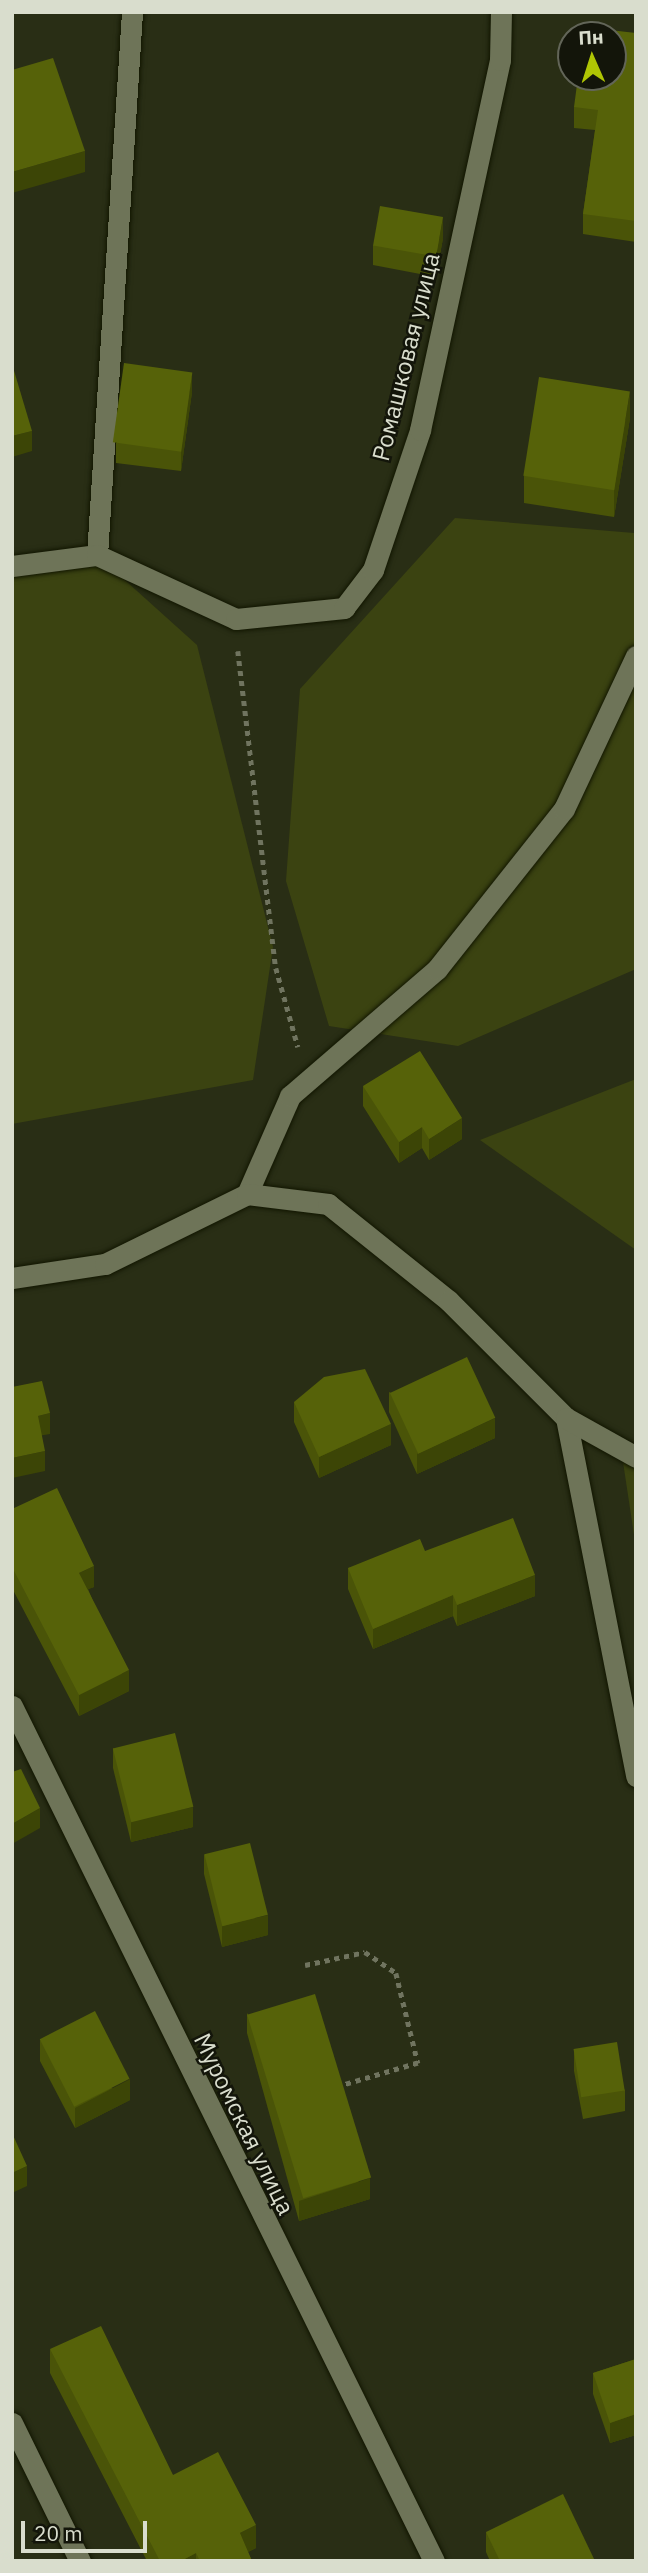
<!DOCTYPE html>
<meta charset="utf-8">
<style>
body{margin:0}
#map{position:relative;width:648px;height:2573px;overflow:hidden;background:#292e15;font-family:"IBM Plex Sans",sans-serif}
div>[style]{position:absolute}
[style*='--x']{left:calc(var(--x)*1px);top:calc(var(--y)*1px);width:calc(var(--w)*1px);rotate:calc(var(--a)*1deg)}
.green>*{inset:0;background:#3b4311}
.path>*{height:4.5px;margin-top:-2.25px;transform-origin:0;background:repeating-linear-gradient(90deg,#70745f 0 5px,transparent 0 10px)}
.roads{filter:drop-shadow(0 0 2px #121601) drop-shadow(0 0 2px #121601)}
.minor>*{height:21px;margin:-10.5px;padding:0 10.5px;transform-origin:10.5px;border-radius:10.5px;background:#6e7458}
.wall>*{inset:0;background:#4a5408}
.shaded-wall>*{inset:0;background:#3c4506}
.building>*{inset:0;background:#566209;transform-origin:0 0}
span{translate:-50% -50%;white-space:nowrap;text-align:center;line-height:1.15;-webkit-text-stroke:5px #13150a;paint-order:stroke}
.street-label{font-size:24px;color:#d9ddcd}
.frame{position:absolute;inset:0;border:14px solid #d9ddcd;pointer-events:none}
.north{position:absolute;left:557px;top:21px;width:70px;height:70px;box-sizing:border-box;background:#13150a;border:2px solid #626558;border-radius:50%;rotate:357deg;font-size:19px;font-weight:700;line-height:28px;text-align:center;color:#d9ddcd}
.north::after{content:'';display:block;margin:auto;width:24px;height:32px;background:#afc504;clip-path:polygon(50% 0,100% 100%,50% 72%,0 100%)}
.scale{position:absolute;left:21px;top:2521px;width:126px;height:32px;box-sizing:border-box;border:4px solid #d9ddcd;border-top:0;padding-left:9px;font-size:21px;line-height:24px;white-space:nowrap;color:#d9ddcd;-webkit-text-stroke:5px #13150a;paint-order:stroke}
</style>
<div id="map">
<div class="green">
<i style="clip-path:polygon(455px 518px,634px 533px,636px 528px,636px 969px,458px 1046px,329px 1026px,286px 881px,300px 689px)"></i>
<i style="clip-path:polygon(97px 555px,197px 645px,273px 947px,253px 1080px,12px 1124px,12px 566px)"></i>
<i style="clip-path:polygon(636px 1079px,636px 1250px,480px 1140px)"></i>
<i style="clip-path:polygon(620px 1442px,636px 1451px,636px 1548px)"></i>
</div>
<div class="path">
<i style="--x:238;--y:651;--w:319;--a:83.2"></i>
<i style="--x:276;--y:968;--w:82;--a:74.4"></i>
<i style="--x:305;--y:1965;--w:61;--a:-12.2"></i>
<i style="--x:365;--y:1952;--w:37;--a:34"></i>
<i style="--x:396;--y:1973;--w:93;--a:76.3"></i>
<i style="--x:418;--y:2063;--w:81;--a:163.6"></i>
</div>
<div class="roads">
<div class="minor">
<i style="--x:97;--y:555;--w:544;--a:-86.31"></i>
<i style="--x:12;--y:566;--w:86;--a:-7.4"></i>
<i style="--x:97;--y:555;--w:153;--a:24.7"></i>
<i style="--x:236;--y:619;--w:109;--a:-5.8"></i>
<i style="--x:344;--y:608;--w:48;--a:-52.7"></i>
<i style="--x:373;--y:570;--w:148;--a:-71.4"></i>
<i style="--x:420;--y:430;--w:379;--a:-77.8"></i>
<i style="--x:500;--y:60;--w:48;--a:-88.8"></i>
<i style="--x:247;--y:1194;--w:107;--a:-66.3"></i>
<i style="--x:290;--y:1096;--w:194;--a:-40.8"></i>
<i style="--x:437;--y:969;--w:204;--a:-51.6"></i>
<i style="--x:564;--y:809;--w:169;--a:-64.8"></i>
<i style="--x:12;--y:1278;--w:94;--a:-8.6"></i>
<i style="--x:105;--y:1264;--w:158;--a:-26.2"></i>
<i style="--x:247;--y:1194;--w:82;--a:7"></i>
<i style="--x:328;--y:1204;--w:155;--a:38.7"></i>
<i style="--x:449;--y:1301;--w:165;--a:45"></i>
<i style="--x:566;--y:1418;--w:365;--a:78.9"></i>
<i style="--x:566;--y:1418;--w:80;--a:29.1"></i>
<i style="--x:12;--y:1706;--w:953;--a:63.73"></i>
<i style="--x:12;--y:2423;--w:154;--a:63.8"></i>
</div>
</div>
<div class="wall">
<i style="clip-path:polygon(636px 33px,636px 242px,583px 234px,583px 214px,595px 130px,574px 128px,574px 107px)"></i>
<i style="clip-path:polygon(443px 238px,436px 277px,373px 265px,373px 245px)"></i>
<i style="clip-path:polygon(192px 392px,181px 471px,116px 463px,116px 443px)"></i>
<i style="clip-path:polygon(630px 418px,614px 517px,524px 503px,524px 476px)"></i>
<i style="clip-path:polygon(363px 1086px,462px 1139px,429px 1160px,422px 1148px,399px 1163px,363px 1106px)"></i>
<i style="clip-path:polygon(389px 1392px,495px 1438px,417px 1474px,389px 1412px)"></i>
<i style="clip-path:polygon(294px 1402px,391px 1445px,319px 1478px,294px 1422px)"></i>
<i style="clip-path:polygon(12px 1509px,94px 1587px,88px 1589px,129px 1691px,79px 1716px,12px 1588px)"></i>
<i style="clip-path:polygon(425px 1551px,535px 1596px,457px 1626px,453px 1616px,373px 1649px,348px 1589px,348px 1568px)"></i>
<i style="clip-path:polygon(113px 1748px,193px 1827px,131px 1842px,113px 1768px)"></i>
<i style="clip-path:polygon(204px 1854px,268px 1935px,222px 1947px,204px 1874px)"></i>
<i style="clip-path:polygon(247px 2013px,370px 2199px,299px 2221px,247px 2033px)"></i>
<i style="clip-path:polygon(40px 2040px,130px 2100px,75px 2128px,40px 2061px)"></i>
<i style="clip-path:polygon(574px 2050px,625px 2090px,625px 2111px,583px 2119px,574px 2071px)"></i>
<i style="clip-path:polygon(50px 2349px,173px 2475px,256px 2548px,248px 2552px,252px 2561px,147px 2561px,50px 2373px)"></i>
<i style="clip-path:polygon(636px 2359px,636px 2435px,610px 2443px,593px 2394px,593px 2373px)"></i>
<i style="clip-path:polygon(486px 2532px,595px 2561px,490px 2561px,486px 2552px)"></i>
</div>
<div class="shaded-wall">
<i style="clip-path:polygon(85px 151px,85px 172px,12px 193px,12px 172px)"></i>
<i style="clip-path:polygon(443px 217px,443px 238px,436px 277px,436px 256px)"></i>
<i style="clip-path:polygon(192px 372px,192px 392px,181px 471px,181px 451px)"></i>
<i style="clip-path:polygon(630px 391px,630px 418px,614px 517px,614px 490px)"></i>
<i style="clip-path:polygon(32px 431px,32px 451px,12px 457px,12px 436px)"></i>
<i style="clip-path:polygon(462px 1118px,462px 1139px,429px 1160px,429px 1139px)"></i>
<i style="clip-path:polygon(422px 1127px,422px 1148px,399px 1163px,399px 1142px)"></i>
<i style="clip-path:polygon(50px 1413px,50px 1434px,38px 1436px,38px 1416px)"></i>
<i style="clip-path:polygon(495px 1418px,495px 1438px,417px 1474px,417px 1454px)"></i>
<i style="clip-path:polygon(391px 1424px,391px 1445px,319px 1478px,319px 1457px)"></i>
<i style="clip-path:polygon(45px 1451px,45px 1471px,12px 1478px,12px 1458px)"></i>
<i style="clip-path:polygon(94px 1566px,94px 1587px,79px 1593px,79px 1573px)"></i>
<i style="clip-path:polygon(535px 1575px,535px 1596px,457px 1626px,457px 1605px)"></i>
<i style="clip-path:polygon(453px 1595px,453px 1616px,373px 1649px,373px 1629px)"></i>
<i style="clip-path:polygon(129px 1670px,129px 1691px,79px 1716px,79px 1695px)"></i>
<i style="clip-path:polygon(193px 1807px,193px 1827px,131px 1842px,131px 1821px)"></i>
<i style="clip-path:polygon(40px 1808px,40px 1828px,12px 1844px,12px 1824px)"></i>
<i style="clip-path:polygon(268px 1915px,268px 1935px,222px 1947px,222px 1926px)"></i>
<i style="clip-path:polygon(130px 2079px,130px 2100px,75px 2128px,75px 2108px)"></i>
<i style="clip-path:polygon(27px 2166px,27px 2186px,12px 2193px,12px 2173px)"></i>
<i style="clip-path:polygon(370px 2178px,370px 2199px,299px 2221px,299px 2201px)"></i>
<i style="clip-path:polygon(636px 2414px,636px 2435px,610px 2443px,610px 2423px)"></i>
<i style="clip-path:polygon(256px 2525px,256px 2548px,240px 2556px,240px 2533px)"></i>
<i style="clip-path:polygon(196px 2553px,196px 2561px,181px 2561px)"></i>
</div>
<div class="building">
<i style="clip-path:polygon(583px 27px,636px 33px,636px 221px,583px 214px,598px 110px,574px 107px,578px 77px,613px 77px,613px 35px,582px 35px)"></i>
<i style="clip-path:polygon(53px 58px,85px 151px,12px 172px,12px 70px)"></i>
<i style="left:380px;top:206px;width:64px;height:40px;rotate:10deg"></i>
<i style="left:124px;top:363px;width:69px;height:80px;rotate:8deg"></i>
<i style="clip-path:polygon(12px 364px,32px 431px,12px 436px)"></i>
<i style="left:539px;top:377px;width:92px;height:100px;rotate:9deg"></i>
<i style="clip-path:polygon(420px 1051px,462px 1118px,429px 1139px,422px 1127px,399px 1142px,363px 1086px)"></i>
<i style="left:467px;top:1357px;width:67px;height:85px;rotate:65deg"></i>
<i style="clip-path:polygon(365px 1369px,391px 1424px,319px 1457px,294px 1402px,324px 1377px)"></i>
<i style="clip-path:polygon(42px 1381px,50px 1413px,38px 1416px,45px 1451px,12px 1458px,12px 1387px)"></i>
<i style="clip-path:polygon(57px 1488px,94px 1566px,79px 1573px,129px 1670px,79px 1695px,12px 1567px,12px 1509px)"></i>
<i style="clip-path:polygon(513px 1518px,535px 1575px,457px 1605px,453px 1595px,373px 1629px,348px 1568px,420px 1539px,425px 1551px)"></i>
<i style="left:175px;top:1733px;width:76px;height:64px;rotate:76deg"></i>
<i style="clip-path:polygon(21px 1769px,40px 1808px,12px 1824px,12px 1772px)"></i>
<i style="left:250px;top:1843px;width:74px;height:47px;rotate:76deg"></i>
<i style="left:315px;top:1994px;width:192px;height:71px;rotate:73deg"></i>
<i style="left:95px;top:2011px;width:76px;height:62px;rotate:63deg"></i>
<i style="left:617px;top:2042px;width:49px;height:44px;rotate:81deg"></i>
<i style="clip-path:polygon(12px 2133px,27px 2166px,12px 2173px)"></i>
<i style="clip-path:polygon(101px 2326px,173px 2475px,218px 2452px,256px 2525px,240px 2533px,252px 2561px,200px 2561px,196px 2553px,181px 2561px,160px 2561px,50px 2349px)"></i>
<i style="clip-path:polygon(636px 2359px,636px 2414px,610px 2423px,593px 2373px)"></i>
<i style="clip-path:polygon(563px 2494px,595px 2561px,500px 2561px,486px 2532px)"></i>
</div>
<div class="street-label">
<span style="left:406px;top:357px;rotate:-76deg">Ромашковая улица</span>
<span style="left:244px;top:2124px;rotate:64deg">Муромская улица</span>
</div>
<div class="frame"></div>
<div class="north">Пн</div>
<div class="scale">20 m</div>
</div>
